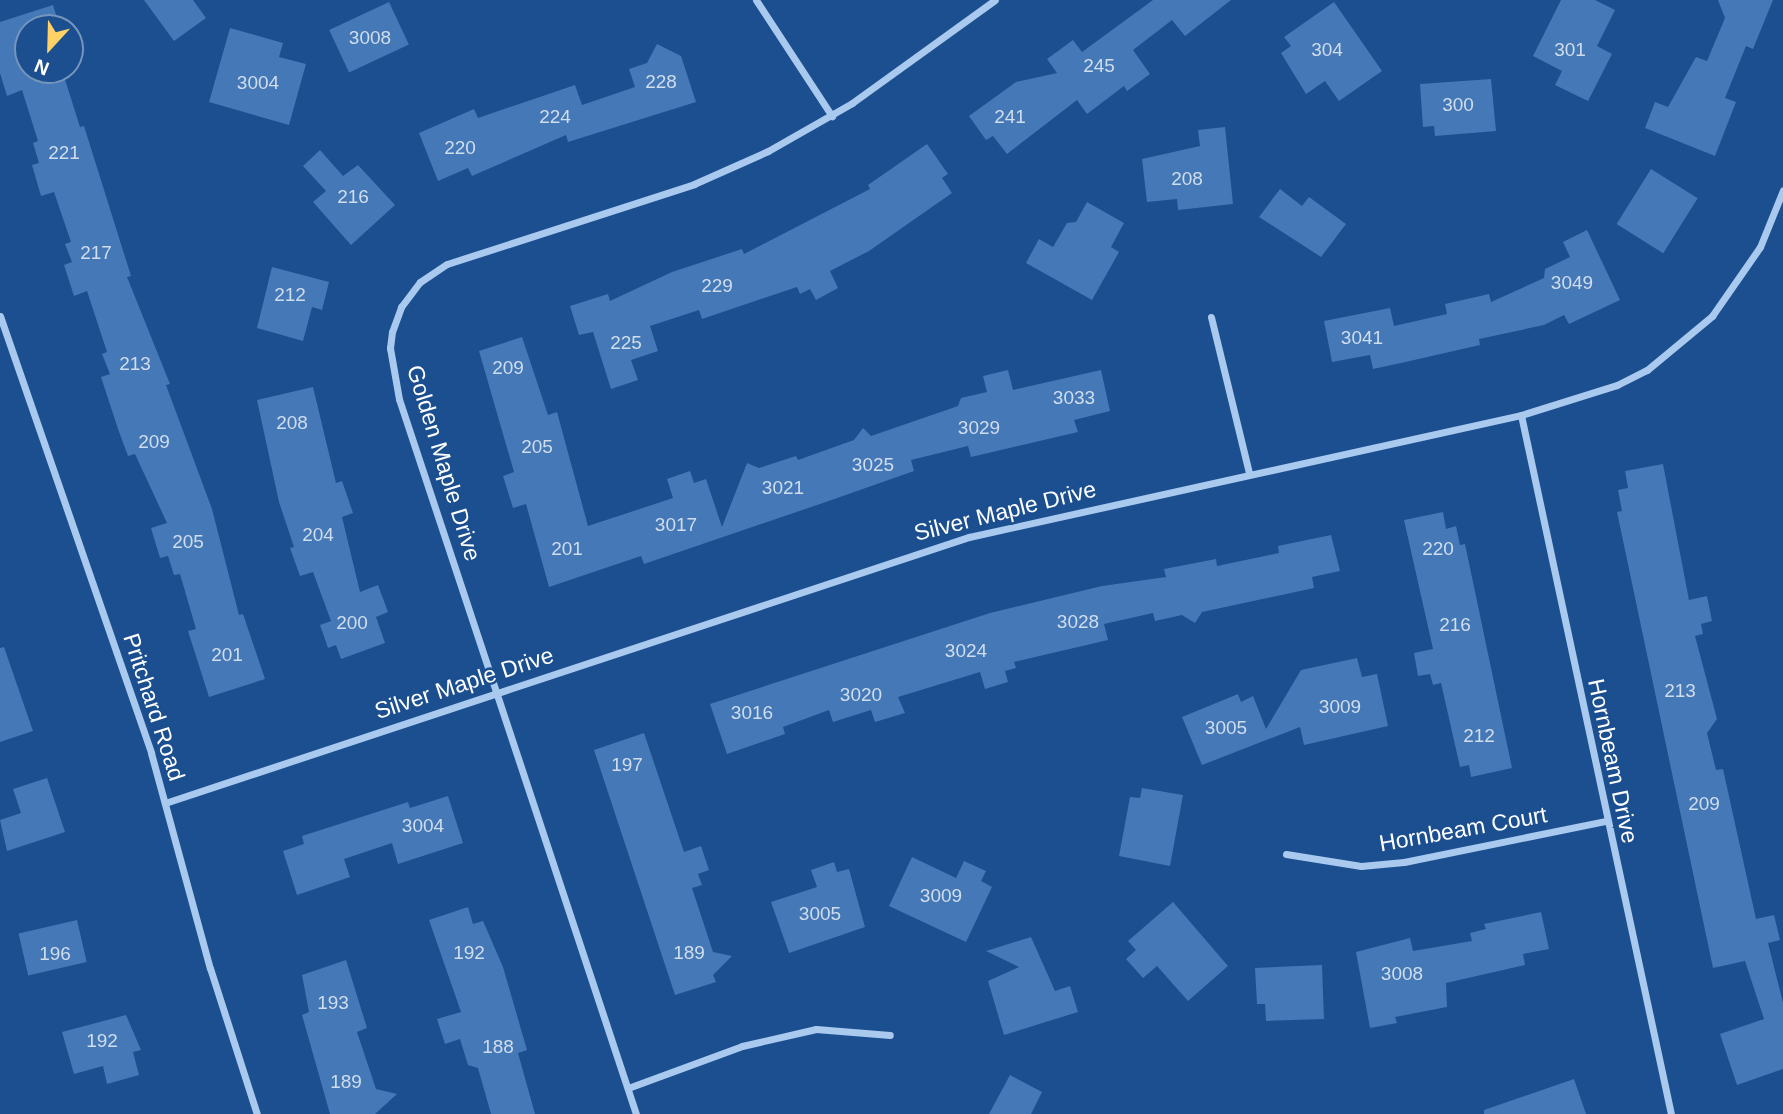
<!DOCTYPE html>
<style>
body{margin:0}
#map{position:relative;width:1783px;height:1114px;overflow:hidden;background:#1b4f8f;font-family:Arial,sans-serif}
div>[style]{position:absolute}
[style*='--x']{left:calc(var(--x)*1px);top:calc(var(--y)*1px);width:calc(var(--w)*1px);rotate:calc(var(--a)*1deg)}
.building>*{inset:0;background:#4478b7;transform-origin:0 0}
.minor>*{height:7px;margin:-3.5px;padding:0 3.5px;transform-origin:3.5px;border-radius:3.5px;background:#a9c9ee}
span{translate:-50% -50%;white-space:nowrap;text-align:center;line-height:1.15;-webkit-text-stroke:5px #1b4f8f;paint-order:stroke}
.number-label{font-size:19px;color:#d0dded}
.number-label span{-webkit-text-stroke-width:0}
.street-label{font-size:23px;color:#fff}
.north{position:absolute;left:14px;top:14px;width:70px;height:70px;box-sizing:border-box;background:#1b4f8f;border:2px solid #7695bc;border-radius:50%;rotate:202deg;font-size:19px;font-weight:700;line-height:28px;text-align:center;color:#fff}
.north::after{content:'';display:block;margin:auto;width:24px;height:32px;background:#ffd166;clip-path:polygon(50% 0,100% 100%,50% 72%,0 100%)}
</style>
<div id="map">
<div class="building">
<i style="clip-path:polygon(144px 0,193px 0,206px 18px,174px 41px)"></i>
<i style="clip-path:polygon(1153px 0,1231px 0,1185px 36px,1172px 20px,1133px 50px,1150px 74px,1127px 91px,1124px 86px,1087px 114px,1077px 100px,1007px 154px,993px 136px,986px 140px,969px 116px,1016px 82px,1057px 73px,1047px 59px,1073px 40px,1082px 52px)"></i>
<i style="clip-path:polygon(1561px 0,1595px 0,1615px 10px,1597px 46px,1612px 54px,1588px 101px,1555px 85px,1562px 71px,1533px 56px)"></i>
<i style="clip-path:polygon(1718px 0,1773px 0,1753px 49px,1746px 46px,1725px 98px,1736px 102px,1715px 156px,1645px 128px,1655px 102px,1668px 107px,1696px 57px,1707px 61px,1725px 18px)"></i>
<i style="left:389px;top:2px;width:47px;height:66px;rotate:65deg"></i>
<i style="clip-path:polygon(1334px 2px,1382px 71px,1339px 101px,1325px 81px,1306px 94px,1281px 53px,1291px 46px,1284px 37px)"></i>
<i style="clip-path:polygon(53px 5px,60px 28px,28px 28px,28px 70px,62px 70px,80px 127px,84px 126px,131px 276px,127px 277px,170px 384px,166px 385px,212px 509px,239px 615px,243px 614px,265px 679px,209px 697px,188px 631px,196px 629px,180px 574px,174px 575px,168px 556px,160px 558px,151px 528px,167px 523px,135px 454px,128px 456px,118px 429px,101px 377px,110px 374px,102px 354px,107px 352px,87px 291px,74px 296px,64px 265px,72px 262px,65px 244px,71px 242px,54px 192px,41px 196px,32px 165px,39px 163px,33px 143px,38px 141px,22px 90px,7px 96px,0 73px,0 22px)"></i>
<i style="clip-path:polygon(230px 28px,283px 43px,279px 57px,306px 64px,289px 125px,209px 102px)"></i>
<i style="clip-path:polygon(657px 44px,681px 56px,696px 102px,568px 142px,566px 135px,472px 176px,468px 168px,438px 181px,419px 133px,474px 109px,478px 118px,575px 85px,582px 105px,635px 87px,629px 69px,647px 63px)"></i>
<i style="clip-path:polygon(1491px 79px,1496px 131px,1435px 136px,1434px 126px,1423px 127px,1420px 84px)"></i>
<i style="clip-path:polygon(1225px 127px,1233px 204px,1178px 210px,1177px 199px,1147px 202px,1142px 159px,1200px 146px,1198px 130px)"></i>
<i style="clip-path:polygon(927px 144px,948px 174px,942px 178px,952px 193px,869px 251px,830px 271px,838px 288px,816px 300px,810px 289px,800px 294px,797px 287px,702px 319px,699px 310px,650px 326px,658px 351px,631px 360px,638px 380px,611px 389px,593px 332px,579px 335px,570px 306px,608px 294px,610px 301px,672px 272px,742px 249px,744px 254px,870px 189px,868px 185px)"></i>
<i style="clip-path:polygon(320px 150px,343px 176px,358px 165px,395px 205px,351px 245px,313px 202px,326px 191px,303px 166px)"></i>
<i style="left:1651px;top:169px;width:55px;height:65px;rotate:32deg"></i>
<i style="clip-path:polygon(1280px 189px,1302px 206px,1309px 197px,1346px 224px,1321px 257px,1259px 217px)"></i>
<i style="clip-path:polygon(1087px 202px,1124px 223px,1111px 247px,1119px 252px,1092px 300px,1026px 263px,1039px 239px,1053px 247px,1067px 223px,1076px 222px)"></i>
<i style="clip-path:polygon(1587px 230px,1620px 300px,1569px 324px,1564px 315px,1544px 325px,1479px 339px,1480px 345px,1401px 363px,1373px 369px,1370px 355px,1332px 362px,1324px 321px,1390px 308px,1394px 326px,1447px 314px,1445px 304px,1489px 294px,1491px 302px,1544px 278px,1545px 269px,1570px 257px,1563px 242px)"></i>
<i style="clip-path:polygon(272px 267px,329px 282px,322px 310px,312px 307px,303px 341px,257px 328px)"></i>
<i style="clip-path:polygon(522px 337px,548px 415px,557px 412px,588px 526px,673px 498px,667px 479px,690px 471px,694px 483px,706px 479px,722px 527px,747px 463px,759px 468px,796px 456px,798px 460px,854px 440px,863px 428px,871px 436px,932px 415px,958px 406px,961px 398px,987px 392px,983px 376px,1008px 370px,1013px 390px,1101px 370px,1110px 411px,1074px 420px,1078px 432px,971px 457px,968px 446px,911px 460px,914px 471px,823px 503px,644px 564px,641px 556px,549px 587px,526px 504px,513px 508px,503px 476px,514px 472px,479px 351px)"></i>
<i style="clip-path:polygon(313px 387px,336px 483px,342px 481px,353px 513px,342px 517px,360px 592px,378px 585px,388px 612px,376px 617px,385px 643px,341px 659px,336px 645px,328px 648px,320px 625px,331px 621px,313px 572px,300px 576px,290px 548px,294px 547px,279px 502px,257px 400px)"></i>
<i style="clip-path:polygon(1663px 464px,1689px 600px,1707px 596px,1712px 621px,1701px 624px,1703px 634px,1695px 636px,1717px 719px,1707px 733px,1716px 770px,1723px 769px,1756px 919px,1774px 915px,1780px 940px,1768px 943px,1783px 1003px,1783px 1069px,1737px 1085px,1720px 1034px,1764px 1019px,1745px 961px,1713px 968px,1617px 512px,1622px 511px,1618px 490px,1628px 488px,1625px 471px)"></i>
<i style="clip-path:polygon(1443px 512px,1446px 529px,1456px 526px,1460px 545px,1465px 544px,1512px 768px,1471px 777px,1469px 765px,1460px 767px,1441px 683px,1433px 685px,1430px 674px,1418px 676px,1414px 653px,1433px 649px,1404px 520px)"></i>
<i style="clip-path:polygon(1331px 535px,1340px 571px,1312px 577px,1314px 588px,1202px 612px,1195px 623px,1182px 615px,1155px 621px,1153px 613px,1104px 624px,1108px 640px,1014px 662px,1016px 668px,1005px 671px,1008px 682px,985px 689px,980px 672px,898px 697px,905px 713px,875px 722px,871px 710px,833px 722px,829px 710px,783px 727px,785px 734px,727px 754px,710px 704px,990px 613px,1102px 586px,1166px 577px,1164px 569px,1216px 559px,1217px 566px,1279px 553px,1278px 546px)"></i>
<i style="clip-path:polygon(4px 647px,33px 731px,0 742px,0 648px)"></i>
<i style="clip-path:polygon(1357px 658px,1362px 677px,1377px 674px,1388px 726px,1304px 745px,1300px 727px,1202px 765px,1182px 717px,1238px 694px,1241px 702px,1253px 696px,1266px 729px,1301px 670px)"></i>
<i style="clip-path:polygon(644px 733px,684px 852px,701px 846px,709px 870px,698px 874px,702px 885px,692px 888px,713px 952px,732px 956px,713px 975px,716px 982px,675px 995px,594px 750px)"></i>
<i style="clip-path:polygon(47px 778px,65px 832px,7px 851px,0 820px,21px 813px,13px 789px)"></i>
<i style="clip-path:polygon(1142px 788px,1183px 795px,1170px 866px,1119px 856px,1130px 797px,1140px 798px)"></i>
<i style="clip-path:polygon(448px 796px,463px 843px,398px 864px,392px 843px,344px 859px,350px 877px,297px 895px,283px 851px,304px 844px,302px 836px,408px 802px,410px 808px)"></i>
<i style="clip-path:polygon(912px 857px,956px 878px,964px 861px,986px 871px,981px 881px,992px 887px,966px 942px,889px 906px)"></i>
<i style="clip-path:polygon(834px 862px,837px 872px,849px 869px,865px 927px,789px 953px,771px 902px,817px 887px,811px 870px)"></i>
<i style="clip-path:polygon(1173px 902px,1228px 966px,1188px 1001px,1157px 966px,1143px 978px,1126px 959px,1136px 950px,1128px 941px)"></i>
<i style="clip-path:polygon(468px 907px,473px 924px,483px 921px,503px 967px,527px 1050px,518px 1053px,535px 1114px,491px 1114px,478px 1068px,468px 1065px,460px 1039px,445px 1044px,437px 1019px,461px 1012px,429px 920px)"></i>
<i style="clip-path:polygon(1541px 912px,1549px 949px,1523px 954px,1525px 965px,1446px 983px,1447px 1007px,1395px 1017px,1397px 1023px,1370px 1028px,1356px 952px,1410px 938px,1413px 951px,1472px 941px,1470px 933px,1486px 929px,1484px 924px)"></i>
<i style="left:77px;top:920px;width:43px;height:60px;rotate:77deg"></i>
<i style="clip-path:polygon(1031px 937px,1055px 991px,1070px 986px,1078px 1012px,1004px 1035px,988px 981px,1019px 967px,986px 951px)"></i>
<i style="clip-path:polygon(346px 960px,367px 1028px,357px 1032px,376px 1089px,397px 1094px,375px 1114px,330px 1114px,302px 1015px,309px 1012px,302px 975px)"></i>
<i style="clip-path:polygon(1322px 965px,1324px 1019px,1266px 1021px,1265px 1004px,1257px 1004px,1255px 968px)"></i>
<i style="clip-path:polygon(126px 1015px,141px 1050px,133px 1052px,139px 1075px,107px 1084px,103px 1066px,74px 1074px,62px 1032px)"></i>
<i style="clip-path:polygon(1010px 1075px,1042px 1092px,1031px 1114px,989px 1114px)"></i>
<i style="clip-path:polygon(1574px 1079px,1586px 1114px,1484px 1114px,1484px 1110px)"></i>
</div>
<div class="minor">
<i style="--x:756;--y:0;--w:139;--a:56.8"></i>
<i style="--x:0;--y:316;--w:462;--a:70.9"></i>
<i style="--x:151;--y:753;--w:223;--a:74.7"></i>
<i style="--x:210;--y:968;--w:153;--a:72.2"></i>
<i style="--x:1211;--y:317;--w:161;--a:76.3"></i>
<i style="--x:1521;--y:415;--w:715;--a:77.89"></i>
<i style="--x:165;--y:803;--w:847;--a:-18.31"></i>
<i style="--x:969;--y:537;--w:565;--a:-12.46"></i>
<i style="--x:1521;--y:415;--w:101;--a:-17.4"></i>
<i style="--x:1617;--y:385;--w:34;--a:-27"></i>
<i style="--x:1647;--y:370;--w:85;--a:-39.7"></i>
<i style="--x:1712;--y:316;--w:84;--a:-55.2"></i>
<i style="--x:1760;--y:247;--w:61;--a:-68"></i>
<i style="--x:1286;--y:854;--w:76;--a:9.1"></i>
<i style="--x:1361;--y:866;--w:43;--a:-5.3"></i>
<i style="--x:1404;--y:862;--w:205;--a:-11.5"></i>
<i style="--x:628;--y:1088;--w:121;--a:-20.2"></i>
<i style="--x:742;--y:1046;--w:76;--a:-12.9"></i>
<i style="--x:816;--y:1029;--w:74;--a:4.6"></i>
<i style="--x:636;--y:1114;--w:753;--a:-108.34"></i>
<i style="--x:399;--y:399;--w:52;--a:-100"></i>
<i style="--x:390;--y:348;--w:16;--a:-83"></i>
<i style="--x:392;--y:332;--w:27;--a:-70"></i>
<i style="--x:401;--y:307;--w:31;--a:-53"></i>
<i style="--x:420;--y:282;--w:32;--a:-34"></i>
<i style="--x:447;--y:264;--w:260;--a:-17.9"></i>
<i style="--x:694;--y:184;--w:81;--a:-24"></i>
<i style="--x:768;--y:151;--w:97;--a:-29.7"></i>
<i style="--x:852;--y:103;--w:176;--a:-35.8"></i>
</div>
<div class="number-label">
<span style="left:370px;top:38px">3008</span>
<span style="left:1327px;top:50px">304</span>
<span style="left:1570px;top:50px">301</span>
<span style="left:1099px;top:66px">245</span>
<span style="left:661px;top:82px">228</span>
<span style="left:258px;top:83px">3004</span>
<span style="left:1458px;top:105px">300</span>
<span style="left:555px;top:117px">224</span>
<span style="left:1010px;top:117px">241</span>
<span style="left:460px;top:148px">220</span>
<span style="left:64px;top:153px">221</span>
<span style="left:1187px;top:179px">208</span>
<span style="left:353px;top:197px">216</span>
<span style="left:96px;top:253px">217</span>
<span style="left:1572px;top:283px">3049</span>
<span style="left:717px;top:286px">229</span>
<span style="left:290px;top:295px">212</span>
<span style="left:1362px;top:338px">3041</span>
<span style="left:626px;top:343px">225</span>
<span style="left:135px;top:364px">213</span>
<span style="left:508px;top:368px">209</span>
<span style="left:1074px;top:398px">3033</span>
<span style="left:292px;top:423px">208</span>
<span style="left:979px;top:428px">3029</span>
<span style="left:154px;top:442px">209</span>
<span style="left:537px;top:447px">205</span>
<span style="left:873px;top:465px">3025</span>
<span style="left:783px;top:488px">3021</span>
<span style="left:676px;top:525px">3017</span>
<span style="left:318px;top:535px">204</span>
<span style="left:188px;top:542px">205</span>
<span style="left:567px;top:549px">201</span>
<span style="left:1438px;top:549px">220</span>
<span style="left:1078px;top:622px">3028</span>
<span style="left:352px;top:623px">200</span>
<span style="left:1455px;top:625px">216</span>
<span style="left:966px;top:651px">3024</span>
<span style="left:227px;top:655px">201</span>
<span style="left:1680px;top:691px">213</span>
<span style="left:861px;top:695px">3020</span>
<span style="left:1340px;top:707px">3009</span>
<span style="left:752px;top:713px">3016</span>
<span style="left:1226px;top:728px">3005</span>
<span style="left:1479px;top:736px">212</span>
<span style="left:627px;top:765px">197</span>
<span style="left:1704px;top:804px">209</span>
<span style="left:423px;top:826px">3004</span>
<span style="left:941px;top:896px">3009</span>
<span style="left:820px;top:914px">3005</span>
<span style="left:469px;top:953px">192</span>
<span style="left:689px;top:953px">189</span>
<span style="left:55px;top:954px">196</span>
<span style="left:1402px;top:974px">3008</span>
<span style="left:333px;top:1003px">193</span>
<span style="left:102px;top:1041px">192</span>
<span style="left:498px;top:1047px">188</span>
<span style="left:346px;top:1082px">189</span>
</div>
<div class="street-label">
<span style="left:444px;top:463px;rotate:73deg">Golden Maple Drive</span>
<span style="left:1005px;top:511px;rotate:-14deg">Silver Maple Drive</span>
<span style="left:464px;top:683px;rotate:-18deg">Silver Maple Drive</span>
<span style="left:154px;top:707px;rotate:72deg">Pritchard Road</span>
<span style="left:1613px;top:761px;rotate:78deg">Hornbeam Drive</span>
<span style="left:1463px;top:829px;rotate:-10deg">Hornbeam Court</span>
</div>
<div class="north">N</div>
</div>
